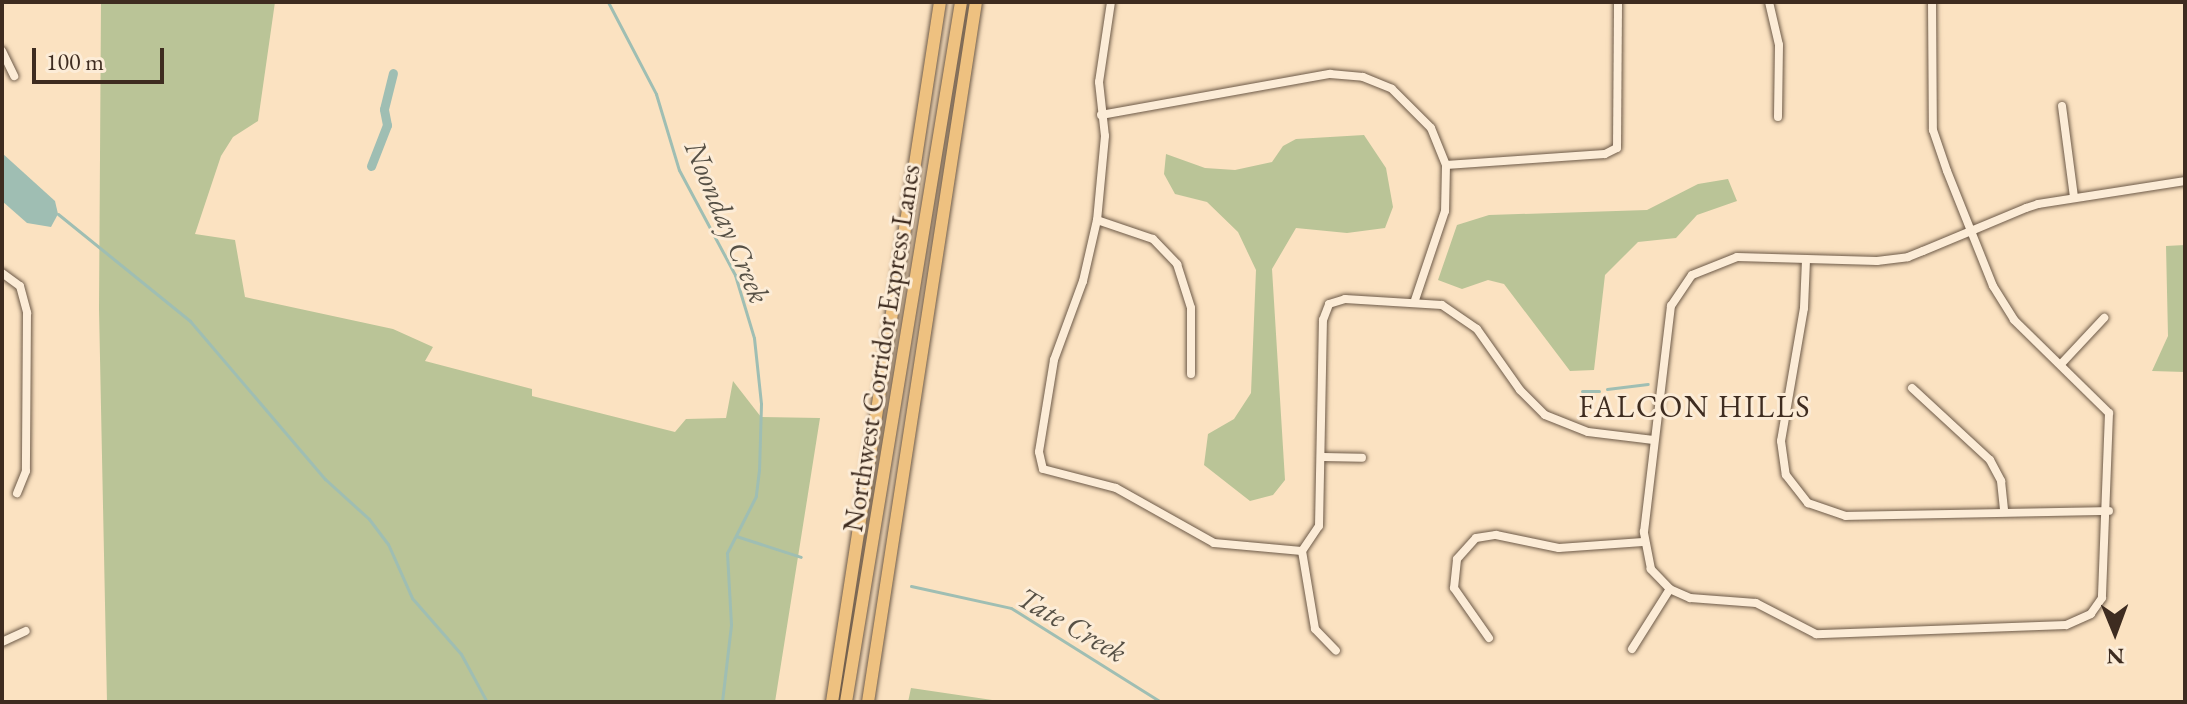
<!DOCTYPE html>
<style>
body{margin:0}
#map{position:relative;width:2187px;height:704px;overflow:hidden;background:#fbe2c1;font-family:"EB Garamond",serif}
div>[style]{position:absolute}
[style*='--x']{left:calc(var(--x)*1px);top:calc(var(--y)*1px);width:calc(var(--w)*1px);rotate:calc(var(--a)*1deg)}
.green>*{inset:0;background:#bac497}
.water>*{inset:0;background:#9fbeb3}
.stream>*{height:3px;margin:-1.5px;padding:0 1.5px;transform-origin:1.5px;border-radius:1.5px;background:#9fbeb3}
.canal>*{height:9px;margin:-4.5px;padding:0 4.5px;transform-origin:4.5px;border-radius:4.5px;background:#9fbeb3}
.roads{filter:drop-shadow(0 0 2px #6d5a48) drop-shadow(0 0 2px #6d5a48)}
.minor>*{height:8px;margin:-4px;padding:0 4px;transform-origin:4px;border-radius:4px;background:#fcecd7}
.highway>*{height:12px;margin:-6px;padding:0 6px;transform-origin:6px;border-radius:6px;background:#eec180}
span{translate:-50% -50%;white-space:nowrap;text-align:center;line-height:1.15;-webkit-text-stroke:6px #fcecd7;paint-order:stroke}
.street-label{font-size:28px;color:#3e2c20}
.water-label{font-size:30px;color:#565045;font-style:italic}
.neighbourhood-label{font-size:30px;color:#3e2c20;letter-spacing:2px}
.frame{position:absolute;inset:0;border:4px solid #3e2c20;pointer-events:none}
.north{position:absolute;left:2075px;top:592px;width:80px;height:80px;-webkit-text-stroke:6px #fcecd7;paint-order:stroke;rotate:179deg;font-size:22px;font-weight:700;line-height:32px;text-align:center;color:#3e2c20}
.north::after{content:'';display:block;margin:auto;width:28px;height:36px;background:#3e2c20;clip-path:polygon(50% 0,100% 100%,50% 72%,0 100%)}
.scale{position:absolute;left:32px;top:48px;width:132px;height:36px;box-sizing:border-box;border:4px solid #3e2c20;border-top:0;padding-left:10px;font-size:24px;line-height:28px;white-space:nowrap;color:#3e2c20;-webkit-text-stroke:6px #fcecd7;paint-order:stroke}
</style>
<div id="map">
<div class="green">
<i style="clip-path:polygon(101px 2px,275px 2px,258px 121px,233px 137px,221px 156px,195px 234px,235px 240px,245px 297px,393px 329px,433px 347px,425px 361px,532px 389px,532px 396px,675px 432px,686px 419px,726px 418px,733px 381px,761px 417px,820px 418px,775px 702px,107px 702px,99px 309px)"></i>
<i style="clip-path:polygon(1364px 135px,1386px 168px,1393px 207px,1385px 228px,1347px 233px,1296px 228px,1272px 269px,1285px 480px,1273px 495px,1250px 501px,1204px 465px,1208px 434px,1234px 419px,1251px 393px,1256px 270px,1238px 232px,1207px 202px,1175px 194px,1164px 174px,1166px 154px,1205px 168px,1235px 170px,1272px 162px,1283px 146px,1296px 139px)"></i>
<i style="clip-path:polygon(1728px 179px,1737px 201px,1697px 215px,1676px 238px,1638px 242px,1605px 275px,1594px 370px,1570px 371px,1504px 284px,1488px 280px,1462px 289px,1438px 280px,1457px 225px,1489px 215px,1647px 210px,1698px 184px)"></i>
<i style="clip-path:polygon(2185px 245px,2185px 372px,2152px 371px,2168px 336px,2166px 246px)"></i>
<i style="clip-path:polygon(911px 688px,999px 701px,1009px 702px,908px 702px)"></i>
</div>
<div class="water">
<i style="clip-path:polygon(2px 153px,55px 201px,58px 214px,51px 227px,27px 223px,2px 201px)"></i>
</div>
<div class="stream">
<i style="--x:608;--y:2;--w:104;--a:62.4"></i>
<i style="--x:656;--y:94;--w:79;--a:73.2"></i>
<i style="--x:679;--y:170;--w:119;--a:61.9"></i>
<i style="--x:735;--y:275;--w:66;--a:73.2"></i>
<i style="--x:754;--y:338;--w:66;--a:83.9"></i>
<i style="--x:761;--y:404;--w:66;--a:91.7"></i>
<i style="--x:759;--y:470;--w:26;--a:97"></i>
<i style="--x:756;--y:496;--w:64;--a:117"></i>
<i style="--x:727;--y:553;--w:72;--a:86.8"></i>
<i style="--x:731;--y:625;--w:78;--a:96.7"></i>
<i style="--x:58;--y:214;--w:170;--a:39"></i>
<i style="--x:190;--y:321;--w:208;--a:49.5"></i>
<i style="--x:325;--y:479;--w:59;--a:42.3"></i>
<i style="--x:369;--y:519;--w:31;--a:53"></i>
<i style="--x:388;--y:544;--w:59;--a:66"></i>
<i style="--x:412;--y:598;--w:74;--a:48.8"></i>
<i style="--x:461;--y:654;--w:55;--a:61.6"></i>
<i style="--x:1607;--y:389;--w:41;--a:-7"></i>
<i style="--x:1582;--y:391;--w:17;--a:0"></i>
<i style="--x:736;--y:536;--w:68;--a:17.9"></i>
<i style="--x:911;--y:586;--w:102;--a:12.4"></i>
<i style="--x:1011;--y:608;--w:177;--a:32.1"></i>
</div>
<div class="canal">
<i style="--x:371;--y:166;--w:44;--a:-68.7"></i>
<i style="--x:387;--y:125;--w:16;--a:-101"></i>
<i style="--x:384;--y:109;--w:37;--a:-76"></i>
</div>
<div class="roads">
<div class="minor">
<i style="--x:1111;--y:2;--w:81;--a:98.5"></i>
<i style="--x:1099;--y:82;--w:54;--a:83.7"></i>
<i style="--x:1105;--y:136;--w:84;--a:95.4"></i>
<i style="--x:1097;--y:220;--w:63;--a:102.9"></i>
<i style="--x:1083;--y:281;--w:84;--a:110.2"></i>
<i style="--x:1054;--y:360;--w:93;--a:99.3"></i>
<i style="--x:1039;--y:452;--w:17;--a:77"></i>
<i style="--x:1043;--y:469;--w:75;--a:14.6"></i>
<i style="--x:1116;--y:488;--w:112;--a:29.3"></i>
<i style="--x:1214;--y:543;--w:88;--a:5.2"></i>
<i style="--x:1302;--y:551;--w:30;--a:-56"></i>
<i style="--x:1319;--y:526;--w:206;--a:-88.9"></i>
<i style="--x:1323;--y:320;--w:17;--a:-69"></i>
<i style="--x:1329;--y:304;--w:17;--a:-17"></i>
<i style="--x:1345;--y:299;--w:97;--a:3.5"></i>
<i style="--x:1442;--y:305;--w:42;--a:34.4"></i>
<i style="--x:1477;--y:329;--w:75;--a:54.8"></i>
<i style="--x:1520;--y:390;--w:35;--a:45"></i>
<i style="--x:1545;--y:415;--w:46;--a:21.6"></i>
<i style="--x:1588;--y:432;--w:66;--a:6.9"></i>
<i style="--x:1769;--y:2;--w:44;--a:76.9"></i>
<i style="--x:1779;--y:45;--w:72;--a:90.8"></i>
<i style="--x:1932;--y:2;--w:128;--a:89.6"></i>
<i style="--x:1933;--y:130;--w:43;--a:71.1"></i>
<i style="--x:1947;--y:171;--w:124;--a:68.2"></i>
<i style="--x:1993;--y:286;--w:40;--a:58"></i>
<i style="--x:2014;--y:320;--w:133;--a:44.4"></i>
<i style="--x:2109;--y:413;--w:185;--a:92.2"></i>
<i style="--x:2102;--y:598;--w:19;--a:125"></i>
<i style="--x:2091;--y:614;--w:27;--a:156"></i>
<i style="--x:2066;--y:625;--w:250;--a:177.9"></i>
<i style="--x:1816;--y:634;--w:68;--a:-152.7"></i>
<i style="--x:1756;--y:603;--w:66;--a:-175.7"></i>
<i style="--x:1690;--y:598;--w:22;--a:-156"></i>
<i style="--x:1670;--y:589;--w:28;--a:-134"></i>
<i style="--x:1651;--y:569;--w:38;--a:-101"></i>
<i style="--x:1644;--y:532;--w:228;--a:-83.2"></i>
<i style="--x:1671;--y:306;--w:37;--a:-56"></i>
<i style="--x:1692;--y:275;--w:48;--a:-21.8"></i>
<i style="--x:1737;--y:257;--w:140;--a:1.6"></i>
<i style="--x:1877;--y:261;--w:31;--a:-7"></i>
<i style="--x:1908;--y:257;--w:16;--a:-22"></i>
<i style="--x:1923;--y:251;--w:52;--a:-22.6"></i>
<i style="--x:1971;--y:231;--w:60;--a:-22.7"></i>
<i style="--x:2026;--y:208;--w:13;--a:-18"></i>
<i style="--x:2038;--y:204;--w:149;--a:-8.9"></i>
<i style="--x:2;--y:51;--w:28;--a:64"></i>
<i style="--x:2062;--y:106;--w:92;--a:82.5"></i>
<i style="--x:1101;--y:115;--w:233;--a:-10.2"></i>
<i style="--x:1330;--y:74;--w:33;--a:5"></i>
<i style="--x:1363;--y:77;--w:31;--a:22"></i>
<i style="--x:1392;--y:89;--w:55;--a:45"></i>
<i style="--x:1431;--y:128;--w:40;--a:68"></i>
<i style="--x:1446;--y:165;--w:46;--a:91.2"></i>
<i style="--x:1445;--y:211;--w:94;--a:108.6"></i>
<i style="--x:1446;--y:165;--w:159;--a:-4"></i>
<i style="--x:1605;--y:154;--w:13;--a:-27"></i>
<i style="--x:1617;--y:148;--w:146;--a:-89.6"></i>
<i style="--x:1097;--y:220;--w:59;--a:18.7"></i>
<i style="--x:1153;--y:239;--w:35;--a:46"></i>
<i style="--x:1177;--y:264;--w:46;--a:72.3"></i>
<i style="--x:1191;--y:308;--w:66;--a:90"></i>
<i style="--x:1806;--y:260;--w:48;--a:92.4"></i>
<i style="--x:1804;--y:308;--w:135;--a:99.8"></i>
<i style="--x:1781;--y:441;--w:34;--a:82"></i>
<i style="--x:1786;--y:475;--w:36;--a:52"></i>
<i style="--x:1808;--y:503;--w:40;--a:18.9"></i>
<i style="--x:1846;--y:516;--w:263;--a:-1.1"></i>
<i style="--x:2;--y:273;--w:22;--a:36"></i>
<i style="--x:20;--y:286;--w:28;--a:75"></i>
<i style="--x:27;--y:313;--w:158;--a:90.4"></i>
<i style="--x:26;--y:471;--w:24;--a:112"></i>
<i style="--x:2062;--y:363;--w:62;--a:-47"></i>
<i style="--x:1912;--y:388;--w:106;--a:42.7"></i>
<i style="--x:1990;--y:460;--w:24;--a:62"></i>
<i style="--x:2001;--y:481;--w:29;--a:84"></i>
<i style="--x:1323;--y:457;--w:39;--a:1"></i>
<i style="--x:1302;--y:551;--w:79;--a:80.5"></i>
<i style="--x:1315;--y:629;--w:30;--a:46"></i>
<i style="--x:1489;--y:638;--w:61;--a:-125"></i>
<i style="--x:1454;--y:588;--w:29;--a:-84"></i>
<i style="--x:1457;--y:559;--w:28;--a:-48"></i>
<i style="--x:1476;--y:538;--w:20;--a:-9"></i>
<i style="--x:1496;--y:535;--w:64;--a:11.7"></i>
<i style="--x:1559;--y:548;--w:84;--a:-4.1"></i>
<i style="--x:2;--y:642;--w:26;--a:-25"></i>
<i style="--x:1632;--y:649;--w:71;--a:-57.7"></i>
</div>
<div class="highway">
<i style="--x:832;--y:702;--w:708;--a:-81.23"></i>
<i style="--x:846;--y:702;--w:709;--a:-80.67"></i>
<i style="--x:868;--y:702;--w:708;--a:-81.23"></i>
</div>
</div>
<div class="street-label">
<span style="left:881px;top:348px;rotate:-81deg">Northwest Corridor Express Lanes</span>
</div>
<div class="water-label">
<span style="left:727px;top:222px;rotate:67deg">Noonday Creek</span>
<span style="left:1072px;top:625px;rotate:30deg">Tate Creek</span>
</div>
<div class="neighbourhood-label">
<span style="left:1695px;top:407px">FALCON HILLS</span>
</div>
<div class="frame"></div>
<div class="north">N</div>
<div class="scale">100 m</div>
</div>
